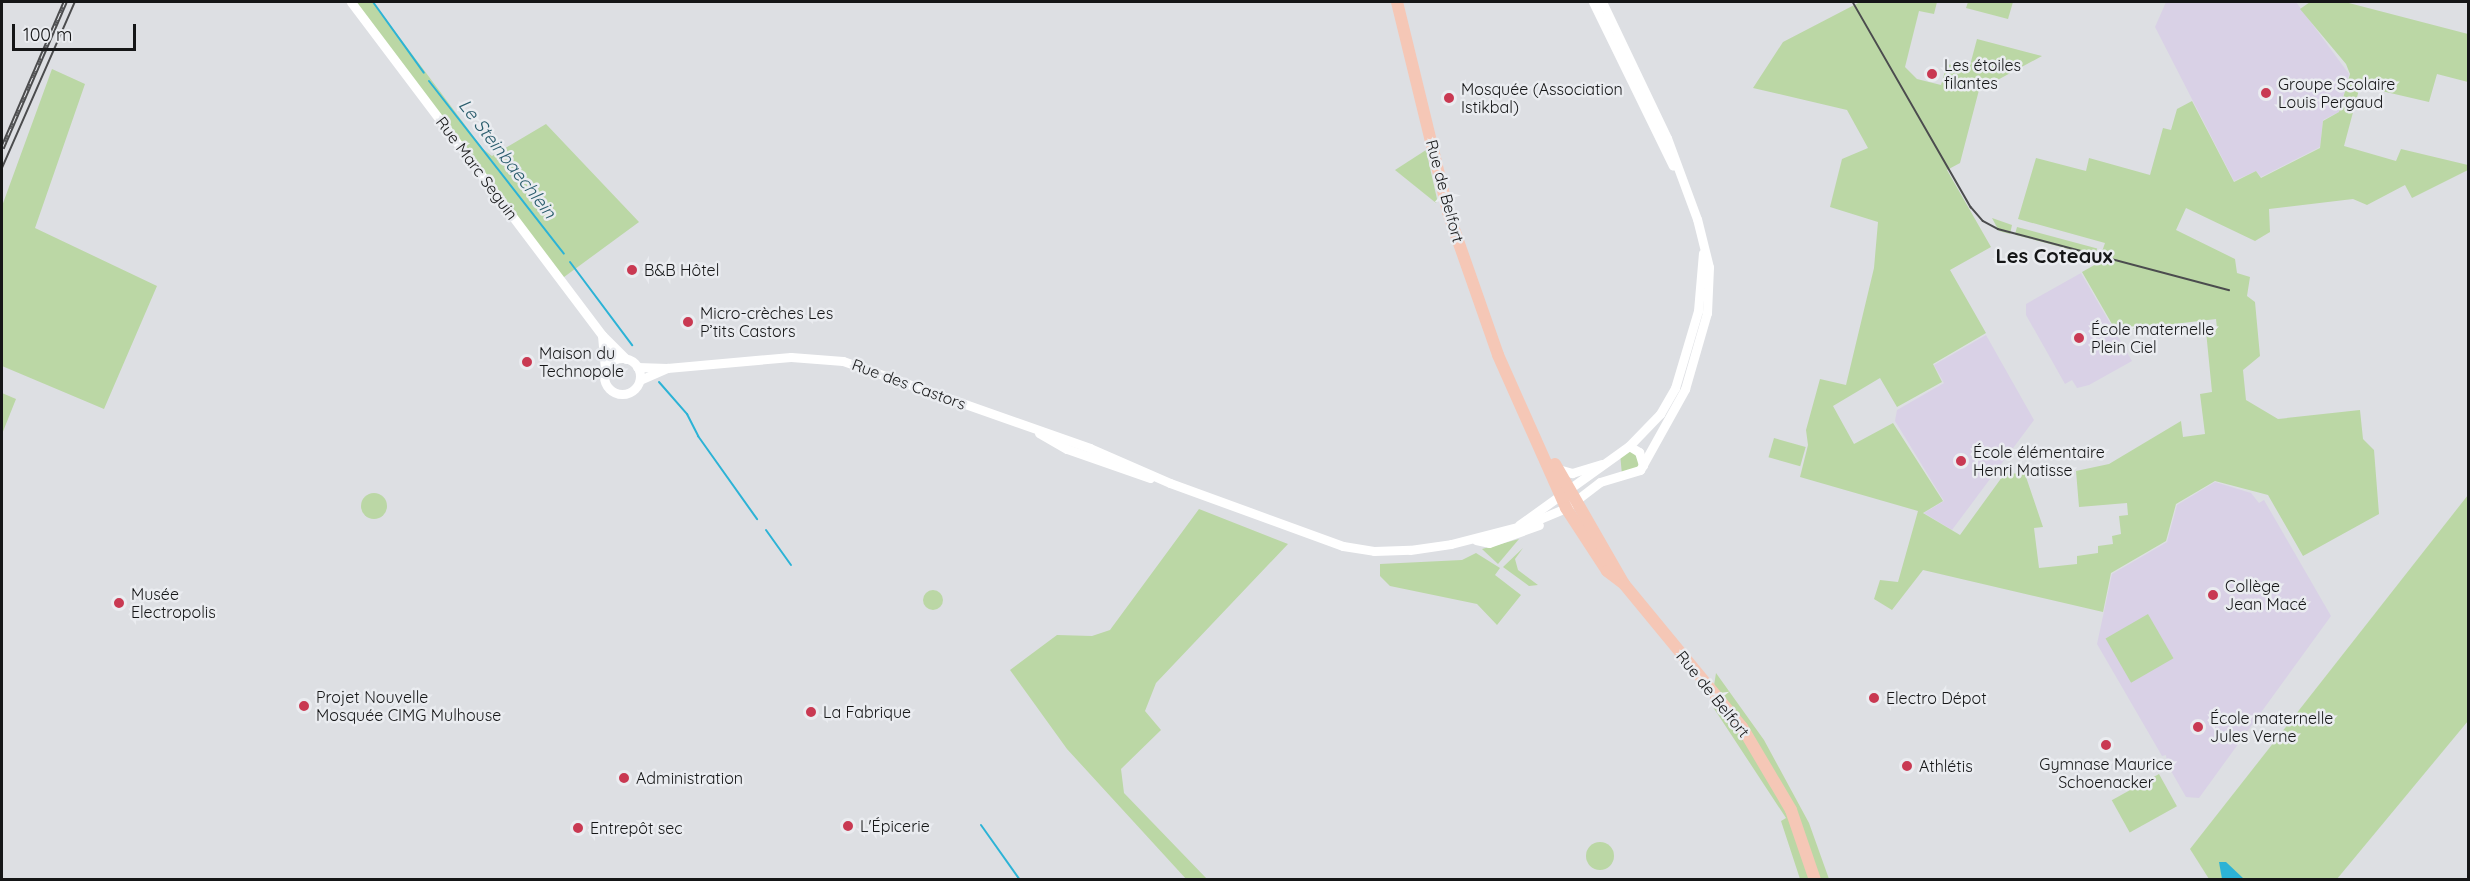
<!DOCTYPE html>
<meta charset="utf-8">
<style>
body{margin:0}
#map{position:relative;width:2470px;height:881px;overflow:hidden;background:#dddfe3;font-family:Quicksand,sans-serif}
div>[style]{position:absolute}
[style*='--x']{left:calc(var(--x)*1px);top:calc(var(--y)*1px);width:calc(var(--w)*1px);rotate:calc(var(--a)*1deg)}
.education>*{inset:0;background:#d9d1e6}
.green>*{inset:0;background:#bbd7a5;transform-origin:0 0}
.round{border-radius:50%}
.water>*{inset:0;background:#2cb3d6}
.stream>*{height:2px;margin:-1px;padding:0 1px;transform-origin:1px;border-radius:1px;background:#2cb3d6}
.minor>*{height:9px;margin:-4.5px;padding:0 4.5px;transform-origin:4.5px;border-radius:4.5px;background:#fff}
.minor>.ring{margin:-4.5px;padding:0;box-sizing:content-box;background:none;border:9px solid #fff;border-radius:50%}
.major>*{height:12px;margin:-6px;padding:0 6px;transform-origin:6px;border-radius:6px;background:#f5c7b6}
.tram>*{height:1.5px;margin:-0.75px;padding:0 0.75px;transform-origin:0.75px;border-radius:0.75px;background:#4b4c4e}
.rail>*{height:4.5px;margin-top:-2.25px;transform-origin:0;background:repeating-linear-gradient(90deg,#eaecf0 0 7px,#4b4c4e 0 14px);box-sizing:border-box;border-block:2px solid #4b4c4e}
.dots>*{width:16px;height:16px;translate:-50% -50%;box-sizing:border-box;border:3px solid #eaecf0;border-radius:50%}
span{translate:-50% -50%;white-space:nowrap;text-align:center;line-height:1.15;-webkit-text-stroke:5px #eaecf0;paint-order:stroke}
.poi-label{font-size:16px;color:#151617}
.left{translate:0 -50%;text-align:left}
.street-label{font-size:16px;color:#151617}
.water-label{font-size:18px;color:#295c6c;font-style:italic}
.quarter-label{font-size:20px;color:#151617;font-weight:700}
.frame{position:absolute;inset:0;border:3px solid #151617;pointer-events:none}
.scale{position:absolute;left:12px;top:24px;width:124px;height:27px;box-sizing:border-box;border:3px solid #151617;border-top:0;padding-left:8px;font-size:18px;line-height:21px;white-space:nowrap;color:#151617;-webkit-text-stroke:4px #eaecf0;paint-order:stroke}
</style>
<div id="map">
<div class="education">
<i style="clip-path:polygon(2166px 2px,2296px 2px,2349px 74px,2339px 112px,2323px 120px,2320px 147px,2261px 177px,2256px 171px,2234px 181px,2155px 27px)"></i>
<i style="clip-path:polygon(2081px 273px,2132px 361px,2089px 385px,2077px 388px,2072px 380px,2065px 384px,2026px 315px,2026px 304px)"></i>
<i style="clip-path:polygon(1986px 335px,2034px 420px,1952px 530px,1924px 513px,1944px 501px,1895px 421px,1897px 410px,1944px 383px,1934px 365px)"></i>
<i style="clip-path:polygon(2215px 482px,2251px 493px,2259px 503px,2264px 500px,2331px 616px,2199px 798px,2186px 797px,2167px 764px,2166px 755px,2162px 756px,2097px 644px,2112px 574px,2167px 542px,2177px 505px)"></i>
</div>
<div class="green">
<i style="clip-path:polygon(351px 2px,373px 2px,483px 149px,492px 156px,546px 124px,639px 222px,560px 280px)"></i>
<i style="clip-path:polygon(1860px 2px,1937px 2px,1934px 14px,1919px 11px,1905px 67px,1917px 79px,1941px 85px,1947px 64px,1969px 69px,1977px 39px,2042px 56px,1979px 90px,1960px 163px,1947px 170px,1991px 247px,1950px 270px,1986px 333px,1933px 364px,1942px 382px,1897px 407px,1880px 378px,1833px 406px,1854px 444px,1893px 423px,1943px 501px,1923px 513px,1960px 535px,2005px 473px,2025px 474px,2043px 527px,2034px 528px,2039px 568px,2077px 564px,2077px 556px,2098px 553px,2098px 546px,2113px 544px,2112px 536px,2121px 534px,2119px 516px,2128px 515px,2127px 503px,2079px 507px,2076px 471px,2109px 464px,2181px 421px,2183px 437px,2205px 434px,2200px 394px,2212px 392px,2206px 331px,2217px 329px,2216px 319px,2116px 331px,2082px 272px,2098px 263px,2105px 243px,2018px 219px,2036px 158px,2086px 171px,2089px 158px,2150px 175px,2163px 128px,2171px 130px,2177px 109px,2192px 101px,2234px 182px,2256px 171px,2261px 178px,2320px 148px,2323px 121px,2339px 112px,2350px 74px,2346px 64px,2300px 9px,2310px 2px,2345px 2px,2468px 34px,2468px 82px,2437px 74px,2429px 102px,2360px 86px,2344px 146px,2396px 161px,2401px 149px,2468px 165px,2468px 170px,2412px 198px,2405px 185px,2367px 205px,2353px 199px,2269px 209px,2270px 232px,2255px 241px,2186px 208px,2176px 230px,2235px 259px,2237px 273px,2250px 277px,2247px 296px,2255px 302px,2260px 356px,2243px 370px,2246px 400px,2278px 419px,2360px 410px,2363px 439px,2374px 450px,2379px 514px,2303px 556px,2268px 495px,2215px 481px,2176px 504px,2166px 541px,2111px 573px,2103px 612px,1923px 570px,1892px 610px,1874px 599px,1880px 580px,1898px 582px,1918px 511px,1800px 477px,1808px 445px,1806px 430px,1820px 379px,1846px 385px,1874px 268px,1878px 222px,1830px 207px,1842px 159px,1868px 148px,1847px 110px,1753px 88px,1783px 42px)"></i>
<i style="clip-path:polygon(1968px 2px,2013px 2px,2008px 19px,1966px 8px)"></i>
<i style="clip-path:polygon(52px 69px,85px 84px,35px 228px,157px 286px,104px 409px,2px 366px,2px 206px)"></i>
<i style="clip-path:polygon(1426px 150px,1437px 199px,1436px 203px,1395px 170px)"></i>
<i style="clip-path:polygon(1992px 218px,2012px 225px,2010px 234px,1999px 231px)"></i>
<i style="left:2017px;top:227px;width:83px;height:8px;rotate:15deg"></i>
<i style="clip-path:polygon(2px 393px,16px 399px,2px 434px)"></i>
<i style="left:1774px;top:438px;width:33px;height:20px;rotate:16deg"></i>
<i style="clip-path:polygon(1629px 446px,1643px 465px,1622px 475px,1620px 453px)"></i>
<i class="round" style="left:361px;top:493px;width:26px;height:26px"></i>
<i style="clip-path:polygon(2468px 495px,2468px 721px,2337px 879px,2209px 879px,2190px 849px)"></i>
<i style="clip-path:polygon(1199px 509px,1288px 544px,1156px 683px,1145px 711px,1161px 730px,1121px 769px,1124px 793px,1207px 879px,1187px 880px,1067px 749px,1010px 670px,1057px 635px,1092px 636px,1110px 630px)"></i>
<i style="clip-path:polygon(1519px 539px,1498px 564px,1482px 549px)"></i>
<i style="clip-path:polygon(1523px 548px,1515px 559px,1518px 570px,1538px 585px,1529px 586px,1503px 567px)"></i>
<i style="clip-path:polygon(1476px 553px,1500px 568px,1495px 575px,1521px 595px,1497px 625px,1477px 604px,1390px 586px,1380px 576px,1380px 564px,1462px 560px)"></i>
<i class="round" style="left:923px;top:590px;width:20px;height:20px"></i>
<i style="left:2148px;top:614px;width:51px;height:49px;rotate:60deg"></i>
<i style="clip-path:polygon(1716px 673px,1764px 740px,1809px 823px,1829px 879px,1800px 879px,1781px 821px,1786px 818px,1711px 704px)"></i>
<i style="left:2159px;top:774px;width:37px;height:54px;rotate:61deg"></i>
<i class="round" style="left:1586px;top:842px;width:28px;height:28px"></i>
</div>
<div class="water">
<i style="clip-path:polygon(2219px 862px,2226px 862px,2244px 879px,2222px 879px)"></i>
</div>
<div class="stream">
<i style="--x:373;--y:2;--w:87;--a:54.3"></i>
<i style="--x:429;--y:81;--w:219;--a:52"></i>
<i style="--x:570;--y:262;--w:104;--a:53.2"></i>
<i style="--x:659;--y:382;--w:43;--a:48.8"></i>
<i style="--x:687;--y:414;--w:25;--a:63"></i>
<i style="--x:698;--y:436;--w:102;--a:54.6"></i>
<i style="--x:766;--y:530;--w:43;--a:54.5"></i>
<i style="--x:981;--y:825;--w:67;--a:54.7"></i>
</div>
<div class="minor">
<i style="--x:351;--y:2;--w:417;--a:53"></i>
<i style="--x:602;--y:335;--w:34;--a:45"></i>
<i style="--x:1593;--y:2;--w:182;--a:64"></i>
<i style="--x:602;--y:335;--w:37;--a:85"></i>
<i class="ring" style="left:604px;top:358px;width:27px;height:27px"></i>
<i style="--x:637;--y:367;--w:30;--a:2"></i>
<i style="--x:667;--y:368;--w:124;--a:-5.1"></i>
<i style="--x:791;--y:357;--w:52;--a:4.4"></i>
<i style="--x:843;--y:361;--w:262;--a:19.4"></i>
<i style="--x:1090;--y:448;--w:87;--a:23.6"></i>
<i style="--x:1170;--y:483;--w:184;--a:20"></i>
<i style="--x:1343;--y:546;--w:31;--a:9"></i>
<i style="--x:1374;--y:551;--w:36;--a:-2"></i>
<i style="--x:1410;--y:550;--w:41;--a:-8.3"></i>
<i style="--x:1451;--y:544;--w:76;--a:-14.4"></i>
<i style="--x:1525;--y:525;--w:44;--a:-22.5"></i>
<i style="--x:1566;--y:508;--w:43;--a:-37.4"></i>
<i style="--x:1600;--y:482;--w:42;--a:-16.7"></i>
<i style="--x:1640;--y:470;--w:93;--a:-60.9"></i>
<i style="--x:1685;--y:389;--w:79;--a:-73.9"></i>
<i style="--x:1707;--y:313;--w:46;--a:-87.5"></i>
<i style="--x:1709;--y:267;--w:49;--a:-104"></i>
<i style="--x:1697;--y:219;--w:86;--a:-110.3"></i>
<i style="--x:1667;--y:138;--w:151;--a:-115.5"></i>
<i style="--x:640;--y:380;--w:30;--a:-24"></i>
<i style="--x:1039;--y:433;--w:32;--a:30"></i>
<i style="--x:1067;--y:449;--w:88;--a:19.3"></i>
<i style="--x:1629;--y:446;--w:45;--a:-45.9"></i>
<i style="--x:1660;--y:414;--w:30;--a:-60"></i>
<i style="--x:1675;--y:388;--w:80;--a:-73.4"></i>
<i style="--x:1698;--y:311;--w:58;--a:-85.1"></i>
<i style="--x:1558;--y:469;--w:15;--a:16"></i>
<i style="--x:1572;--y:473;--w:31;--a:-17"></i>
<i style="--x:1519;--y:525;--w:135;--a:-35.7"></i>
<i style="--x:1629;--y:446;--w:12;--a:31"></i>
<i style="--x:1639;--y:452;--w:14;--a:73"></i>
<i style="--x:1476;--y:540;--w:13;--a:13"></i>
<i style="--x:1489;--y:543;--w:53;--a:-19.8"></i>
</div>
<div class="major">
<i style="--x:1397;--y:2;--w:216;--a:76.3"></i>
<i style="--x:1448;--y:212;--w:151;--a:70.7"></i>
<i style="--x:1498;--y:355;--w:167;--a:66"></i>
<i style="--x:1566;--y:508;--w:75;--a:56.9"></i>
<i style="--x:1607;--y:571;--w:21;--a:37"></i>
<i style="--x:1555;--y:464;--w:138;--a:60.1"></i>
<i style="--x:1624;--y:584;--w:185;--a:50.5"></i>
<i style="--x:1742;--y:727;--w:96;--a:59.4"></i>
<i style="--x:1791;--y:810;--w:74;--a:71.1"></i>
</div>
<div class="tram">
<i style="--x:1853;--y:2;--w:237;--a:60.1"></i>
<i style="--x:1971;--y:207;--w:18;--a:49"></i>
<i style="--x:1983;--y:221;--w:17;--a:28"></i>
<i style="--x:1998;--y:229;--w:239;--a:14.8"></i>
<i style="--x:2;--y:168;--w:181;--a:-66.3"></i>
</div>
<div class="rail">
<i style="--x:2;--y:148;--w:159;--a:-66.7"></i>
</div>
<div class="dots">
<i style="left:1932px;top:74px;background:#c93952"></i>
<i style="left:2266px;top:93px;background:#c93952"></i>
<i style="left:1449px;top:98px;background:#c93952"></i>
<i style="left:632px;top:270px;background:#c93952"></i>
<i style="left:688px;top:322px;background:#c93952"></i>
<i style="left:2079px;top:338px;background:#c93952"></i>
<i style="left:527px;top:362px;background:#c93952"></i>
<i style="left:1961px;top:461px;background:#c93952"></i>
<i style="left:2213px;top:595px;background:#c93952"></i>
<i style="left:119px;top:603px;background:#c93952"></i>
<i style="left:1874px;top:698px;background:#c93952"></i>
<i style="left:304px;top:706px;background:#c93952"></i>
<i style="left:811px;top:712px;background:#c93952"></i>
<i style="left:2198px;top:727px;background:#c93952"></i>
<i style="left:2106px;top:745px;background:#c93952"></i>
<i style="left:1907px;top:766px;background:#c93952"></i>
<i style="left:624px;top:778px;background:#c93952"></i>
<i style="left:848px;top:826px;background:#c93952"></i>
<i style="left:578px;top:828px;background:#c93952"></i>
</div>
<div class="poi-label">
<span class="left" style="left:1944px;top:74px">Les étoiles<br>filantes</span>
<span class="left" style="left:2278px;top:93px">Groupe Scolaire<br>Louis Pergaud</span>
<span class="left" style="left:1461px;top:98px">Mosquée (Association<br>Istikbal)</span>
<span class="left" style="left:644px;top:270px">B&amp;B Hôtel</span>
<span class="left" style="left:700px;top:322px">Micro-crèches Les<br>P’tits Castors</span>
<span class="left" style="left:2091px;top:338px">École maternelle<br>Plein Ciel</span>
<span class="left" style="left:539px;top:362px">Maison du<br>Technopole</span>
<span class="left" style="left:1973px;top:461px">École élémentaire<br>Henri Matisse</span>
<span class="left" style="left:2225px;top:595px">Collège<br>Jean Macé</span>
<span class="left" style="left:131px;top:603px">Musée<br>Electropolis</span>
<span class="left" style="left:316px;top:706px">Projet Nouvelle<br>Mosquée CIMG Mulhouse</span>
<span class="left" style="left:1886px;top:698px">Electro Dépot</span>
<span class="left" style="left:823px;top:712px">La Fabrique</span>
<span class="left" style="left:2210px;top:727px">École maternelle<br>Jules Verne</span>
<span style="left:2106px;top:773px">Gymnase Maurice<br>Schoenacker</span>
<span class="left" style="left:1919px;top:766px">Athlétis</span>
<span class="left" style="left:636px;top:778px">Administration</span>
<span class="left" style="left:860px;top:826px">L'Épicerie</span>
<span class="left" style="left:590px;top:828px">Entrepôt sec</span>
</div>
<div class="street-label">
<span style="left:477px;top:168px;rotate:53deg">Rue Marc Seguin</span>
<span style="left:1445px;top:191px;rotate:75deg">Rue de Belfort</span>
<span style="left:909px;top:384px;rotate:20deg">Rue des Castors</span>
<span style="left:1713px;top:694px;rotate:51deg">Rue de Belfort</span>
</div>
<div class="water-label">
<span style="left:507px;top:159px;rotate:52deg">Le Steinbaechlein</span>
</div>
<div class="quarter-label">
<span style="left:2054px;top:255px">Les Coteaux</span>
</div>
<div class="frame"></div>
<div class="scale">100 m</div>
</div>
